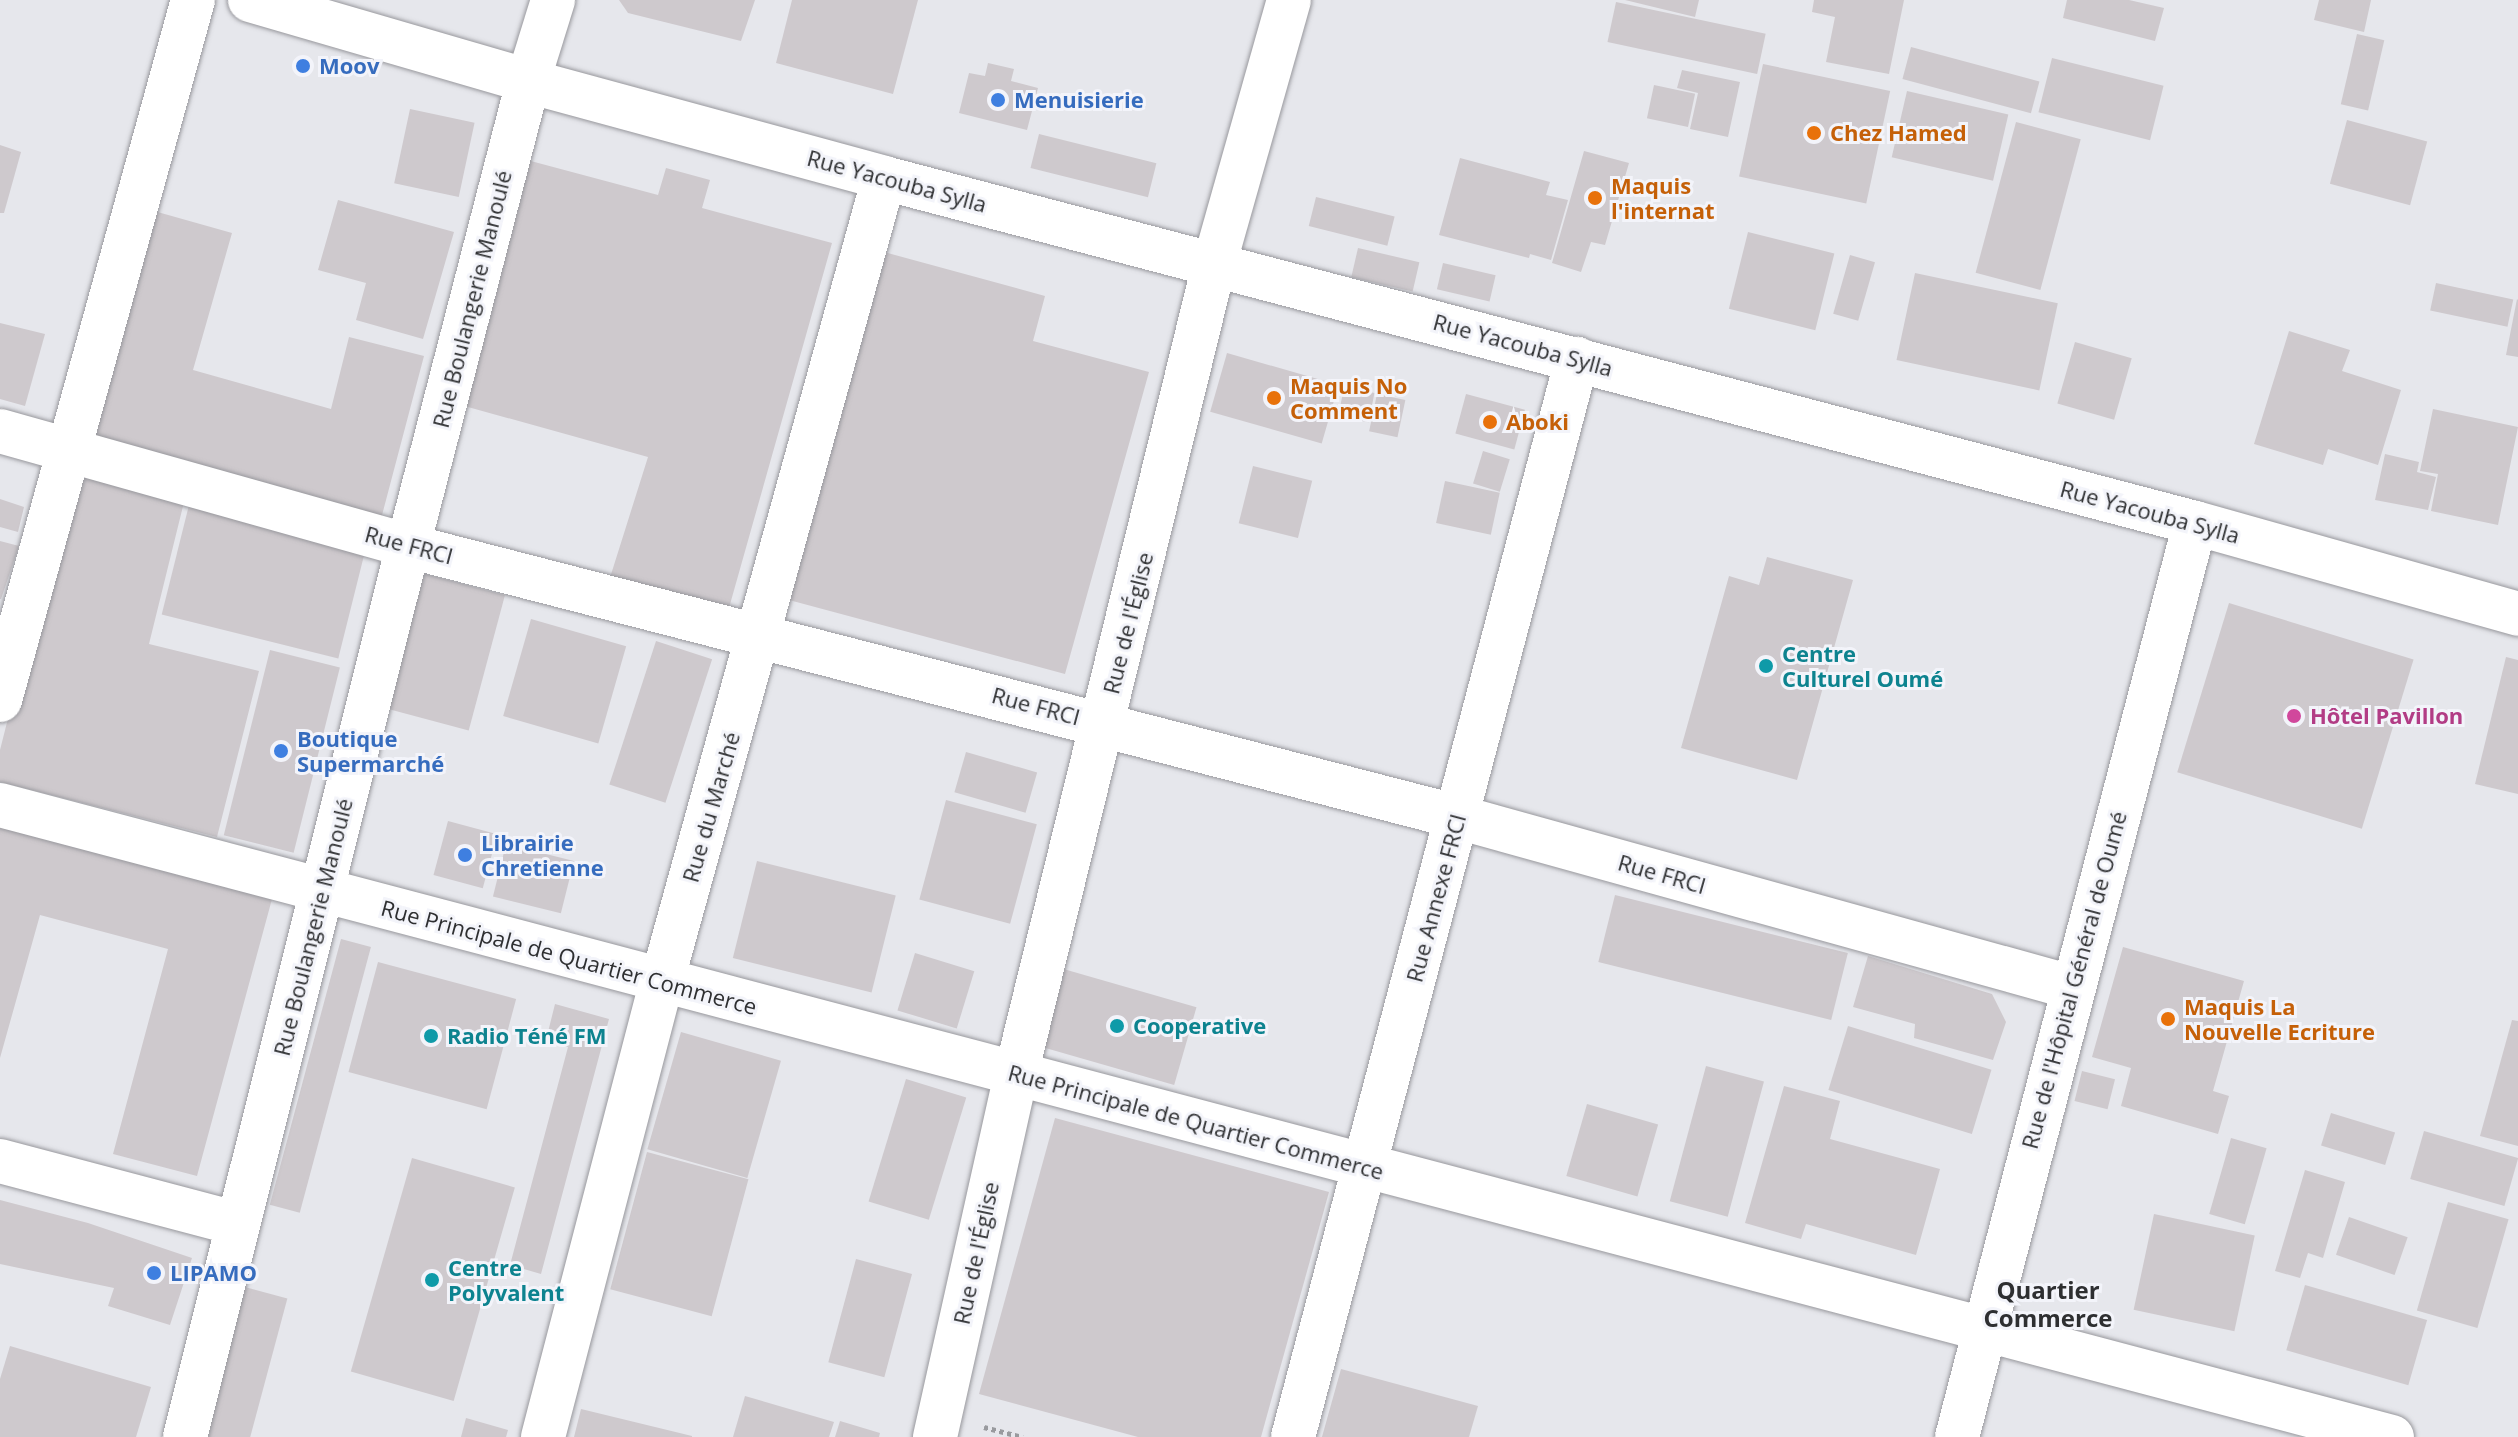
<!DOCTYPE html>
<meta charset="utf-8">
<style>
body{margin:0}
#map{position:relative;width:2518px;height:1437px;overflow:hidden;background:#e6e7ec;font-family:"Open Sans",sans-serif}
div>[style]{position:absolute}
[style*='--x']{left:calc(var(--x)*1px);top:calc(var(--y)*1px);width:calc(var(--w)*1px);rotate:calc(var(--a)*1deg)}
.building>*{inset:0;background:#cec9cd;transform-origin:0 0}
.path>*{height:5px;margin-top:-2.5px;transform-origin:0;background:repeating-linear-gradient(90deg,#999a9e 0 4px,transparent 0 8px)}
.roads{filter:drop-shadow(0 0 2px #98989d) drop-shadow(0 0 2px #98989d)}
.minor>*{height:44px;margin:-22px;padding:0 22px;transform-origin:22px;border-radius:22px;background:#fff}
.dots>*{width:22px;height:22px;translate:-50% -50%;box-sizing:border-box;border:4px solid #f3f4fa;border-radius:50%}
span{translate:-50% -50%;white-space:nowrap;text-align:center;line-height:1.15;-webkit-text-stroke:6px #f3f4fa;paint-order:stroke}
.shop-label{font-size:22px;color:#366cbe;font-weight:700}
.left{translate:0 -50%;text-align:left}
.food-label{font-size:22px;color:#c56008;font-weight:700}
.street-label{font-size:22px;color:#2e2f31}
.culture-label{font-size:22px;color:#0d838f;font-weight:700}
.hotel-label{font-size:22px;color:#b23c85;font-weight:700}
.neighbourhood-label{font-size:24px;color:#2e2f31;font-weight:700}
</style>
<div id="map">
<div class="building">
<i style="clip-path:polygon(619px 0,755px 0,741px 41px,628px 13px)"></i>
<i style="clip-path:polygon(792px 0,918px 0,893px 94px,776px 63px)"></i>
<i style="clip-path:polygon(1625px 0,1699px 0,1695px 17px)"></i>
<i style="clip-path:polygon(1814px 0,1904px 0,1889px 74px,1826px 62px,1835px 17px,1812px 12px)"></i>
<i style="clip-path:polygon(2067px 0,2129px 0,2164px 8px,2155px 41px,2063px 18px)"></i>
<i style="clip-path:polygon(2319px 0,2371px 0,2364px 32px,2314px 20px)"></i>
<i style="left:1616px;top:2px;width:153px;height:41px;rotate:12deg"></i>
<i style="left:2357px;top:34px;width:28px;height:72px;rotate:13deg"></i>
<i style="left:1911px;top:47px;width:133px;height:33px;rotate:15deg"></i>
<i style="left:2052px;top:58px;width:115px;height:56px;rotate:14deg"></i>
<i style="clip-path:polygon(988px 63px,1014px 69px,1011px 81px,1038px 88px,1027px 130px,959px 113px,969px 73px,985px 76px)"></i>
<i style="left:1763px;top:64px;width:130px;height:115px;rotate:12deg"></i>
<i style="clip-path:polygon(1682px 70px,1740px 82px,1728px 137px,1690px 129px,1698px 93px,1677px 88px)"></i>
<i style="left:1654px;top:85px;width:42px;height:34px;rotate:12deg"></i>
<i style="left:1907px;top:91px;width:104px;height:68px;rotate:13deg"></i>
<i style="left:410px;top:109px;width:66px;height:76px;rotate:12deg"></i>
<i style="left:2347px;top:120px;width:83px;height:66px;rotate:15deg"></i>
<i style="left:2016px;top:122px;width:67px;height:156px;rotate:15deg"></i>
<i style="left:1039px;top:134px;width:121px;height:35px;rotate:14deg"></i>
<i style="clip-path:polygon(0 145px,21px 152px,4px 213px,0 213px)"></i>
<i style="clip-path:polygon(1584px 151px,1629px 163px,1605px 245px,1591px 242px,1581px 272px,1552px 263px)"></i>
<i style="clip-path:polygon(512px 156px,658px 195px,666px 168px,710px 180px,702px 208px,832px 243px,727px 615px,608px 584px,648px 457px,450px 402px)"></i>
<i style="clip-path:polygon(1460px 158px,1550px 182px,1546px 195px,1568px 200px,1551px 260px,1530px 254px,1529px 258px,1439px 235px)"></i>
<i style="left:1316px;top:197px;width:81px;height:30px;rotate:14deg"></i>
<i style="clip-path:polygon(338px 200px,454px 232px,423px 339px,356px 320px,366px 283px,318px 270px)"></i>
<i style="clip-path:polygon(154px 211px,232px 233px,193px 370px,331px 409px,349px 337px,424px 356px,381px 519px,89px 439px)"></i>
<i style="left:1748px;top:232px;width:89px;height:79px;rotate:14deg"></i>
<i style="left:1358px;top:248px;width:63px;height:30px;rotate:13deg"></i>
<i style="clip-path:polygon(884px 252px,1045px 296px,1033px 341px,1149px 372px,1065px 674px,789px 600px)"></i>
<i style="left:1850px;top:255px;width:26px;height:61px;rotate:16deg"></i>
<i style="left:1443px;top:263px;width:54px;height:27px;rotate:13deg"></i>
<i style="left:1915px;top:273px;width:146px;height:89px;rotate:12deg"></i>
<i style="left:2436px;top:283px;width:79px;height:28px;rotate:12deg"></i>
<i style="clip-path:polygon(2517px 299px,2518px 300px,2518px 357px,2506px 355px)"></i>
<i style="clip-path:polygon(0 323px,45px 334px,25px 406px,0 399px)"></i>
<i style="clip-path:polygon(2289px 331px,2350px 350px,2342px 371px,2401px 390px,2378px 465px,2328px 449px,2323px 465px,2254px 444px)"></i>
<i style="left:2075px;top:342px;width:59px;height:64px;rotate:16deg"></i>
<i style="left:1227px;top:353px;width:116px;height:61px;rotate:16deg"></i>
<i style="left:1344px;top:387px;width:31px;height:30px;rotate:11deg"></i>
<i style="left:1377px;top:394px;width:29px;height:38px;rotate:12deg"></i>
<i style="left:1466px;top:394px;width:61px;height:41px;rotate:15deg"></i>
<i style="clip-path:polygon(2433px 409px,2518px 427px,2498px 525px,2431px 511px,2438px 474px,2420px 471px)"></i>
<i style="left:1483px;top:451px;width:28px;height:34px;rotate:17deg"></i>
<i style="clip-path:polygon(2385px 454px,2419px 462px,2417px 472px,2436px 477px,2428px 510px,2375px 500px)"></i>
<i style="clip-path:polygon(72px 466px,186px 494px,149px 644px,259px 671px,217px 837px,0 782px,0 750px)"></i>
<i style="left:1253px;top:466px;width:61px;height:59px;rotate:14deg"></i>
<i style="left:1445px;top:481px;width:56px;height:43px;rotate:12deg"></i>
<i style="clip-path:polygon(0 499px,24px 507px,18px 532px,0 527px)"></i>
<i style="left:190px;top:501px;width:182px;height:117px;rotate:14deg"></i>
<i style="clip-path:polygon(0 541px,19px 546px,1px 599px,0 599px)"></i>
<i style="clip-path:polygon(1767px 557px,1853px 580px,1797px 780px,1681px 748px,1729px 576px,1759px 585px)"></i>
<i style="left:418px;top:572px;width:90px;height:140px;rotate:15deg"></i>
<i style="left:2229px;top:603px;width:193px;height:177px;rotate:17deg"></i>
<i style="left:531px;top:619px;width:99px;height:101px;rotate:16deg"></i>
<i style="left:656px;top:641px;width:59px;height:151px;rotate:18deg"></i>
<i style="left:270px;top:650px;width:72px;height:191px;rotate:14deg"></i>
<i style="clip-path:polygon(2506px 657px,2518px 660px,2518px 794px,2475px 784px)"></i>
<i style="left:966px;top:752px;width:74px;height:42px;rotate:16deg"></i>
<i style="left:946px;top:800px;width:94px;height:103px;rotate:15deg"></i>
<i style="left:448px;top:821px;width:51px;height:56px;rotate:15deg"></i>
<i style="clip-path:polygon(0 827px,272px 899px,197px 1176px,113px 1154px,168px 949px,40px 915px,0 1058px)"></i>
<i style="left:506px;top:844px;width:70px;height:54px;rotate:14deg"></i>
<i style="left:757px;top:861px;width:143px;height:100px;rotate:14deg"></i>
<i style="left:1615px;top:895px;width:240px;height:69px;rotate:14deg"></i>
<i style="left:341px;top:939px;width:31px;height:275px;rotate:15deg"></i>
<i style="clip-path:polygon(2123px 947px,2244px 981px,2213px 1091px,2229px 1096px,2218px 1134px,2121px 1106px,2131px 1068px,2092px 1057px)"></i>
<i style="left:915px;top:953px;width:62px;height:60px;rotate:17deg"></i>
<i style="clip-path:polygon(1868px 956px,1992px 994px,2006px 1022px,1993px 1060px,1914px 1038px,1915px 1024px,1853px 1007px)"></i>
<i style="left:378px;top:962px;width:143px;height:114px;rotate:15deg"></i>
<i style="left:1060px;top:968px;width:142px;height:81px;rotate:16deg"></i>
<i style="clip-path:polygon(555px 1004px,609px 1019px,541px 1274px,510px 1265px,568px 1047px,546px 1040px)"></i>
<i style="clip-path:polygon(2512px 1020px,2518px 1021px,2518px 1146px,2480px 1136px)"></i>
<i style="left:1848px;top:1026px;width:150px;height:67px;rotate:17deg"></i>
<i style="left:681px;top:1032px;width:104px;height:122px;rotate:16deg"></i>
<i style="left:1706px;top:1066px;width:60px;height:140px;rotate:15deg"></i>
<i style="left:2082px;top:1071px;width:34px;height:31px;rotate:14deg"></i>
<i style="left:906px;top:1079px;width:63px;height:128px;rotate:17deg"></i>
<i style="clip-path:polygon(1784px 1086px,1840px 1101px,1830px 1139px,1940px 1169px,1916px 1255px,1806px 1224px,1801px 1239px,1745px 1223px)"></i>
<i style="left:1587px;top:1104px;width:74px;height:75px;rotate:16deg"></i>
<i style="left:2331px;top:1113px;width:67px;height:34px;rotate:17deg"></i>
<i style="clip-path:polygon(1055px 1118px,1329px 1192px,1261px 1437px,1138px 1437px,979px 1394px)"></i>
<i style="left:2424px;top:1131px;width:98px;height:50px;rotate:16deg"></i>
<i style="left:2231px;top:1138px;width:37px;height:79px;rotate:16deg"></i>
<i style="left:647px;top:1152px;width:105px;height:142px;rotate:15deg"></i>
<i style="left:412px;top:1158px;width:107px;height:222px;rotate:16deg"></i>
<i style="clip-path:polygon(2305px 1170px,2345px 1182px,2323px 1258px,2308px 1253px,2300px 1278px,2275px 1271px)"></i>
<i style="clip-path:polygon(0 1200px,88px 1223px,192px 1258px,170px 1325px,108px 1306px,114px 1288px,0 1264px)"></i>
<i style="left:2448px;top:1202px;width:63px;height:113px;rotate:16deg"></i>
<i style="left:2154px;top:1214px;width:103px;height:98px;rotate:12deg"></i>
<i style="left:2349px;top:1217px;width:62px;height:40px;rotate:19deg"></i>
<i style="left:856px;top:1259px;width:58px;height:107px;rotate:15deg"></i>
<i style="left:2305px;top:1285px;width:127px;height:68px;rotate:16deg"></i>
<i style="left:241px;top:1286px;width:48px;height:156px;rotate:15deg"></i>
<i style="clip-path:polygon(10px 1346px,151px 1387px,136px 1437px,0 1437px,0 1379px)"></i>
<i style="clip-path:polygon(1341px 1369px,1478px 1406px,1469px 1437px,1322px 1437px)"></i>
<i style="clip-path:polygon(745px 1396px,834px 1422px,829px 1437px,733px 1437px)"></i>
<i style="clip-path:polygon(581px 1409px,692px 1436px,692px 1437px,574px 1437px)"></i>
<i style="clip-path:polygon(466px 1418px,508px 1430px,506px 1437px,461px 1437px)"></i>
<i style="clip-path:polygon(840px 1421px,880px 1433px,879px 1437px,835px 1437px)"></i>
</div>
<div class="path">
<i style="--x:984;--y:1427;--w:40;--a:14.4"></i>
</div>
<div class="roads">
<div class="minor">
<i style="--x:250;--y:0;--w:290;--a:16.2"></i>
<i style="--x:528;--y:81;--w:369;--a:15.2"></i>
<i style="--x:884;--y:178;--w:1356;--a:14.74"></i>
<i style="--x:2195;--y:523;--w:336;--a:15.7"></i>
<i style="--x:0;--y:431;--w:424;--a:15.7"></i>
<i style="--x:408;--y:546;--w:1084;--a:14.47"></i>
<i style="--x:1458;--y:817;--w:636;--a:15.5"></i>
<i style="--x:0;--y:700;--w:726;--a:-74.59"></i>
<i style="--x:0;--y:805;--w:2474;--a:14.8"></i>
<i style="--x:0;--y:1161;--w:246;--a:14.8"></i>
<i style="--x:185;--y:1437;--w:918;--a:-75.95"></i>
<i style="--x:408;--y:546;--w:480;--a:-75.5"></i>
<i style="--x:528;--y:81;--w:85;--a:-72.8"></i>
<i style="--x:543;--y:1437;--w:471;--a:-75.4"></i>
<i style="--x:662;--y:981;--w:833;--a:-74.55"></i>
<i style="--x:935;--y:1437;--w:372;--a:-77.4"></i>
<i style="--x:1016;--y:1074;--w:833;--a:-76.25"></i>
<i style="--x:1214;--y:265;--w:275;--a:-74.2"></i>
<i style="--x:1293;--y:1437;--w:1115;--a:-75.24"></i>
<i style="--x:1957;--y:1437;--w:944;--a:-75.4"></i>
</div>
</div>
<div class="dots">
<i style="left:303px;top:66px;background:#3f7fe0"></i>
<i style="left:998px;top:100px;background:#3f7fe0"></i>
<i style="left:1814px;top:133px;background:#e8710a"></i>
<i style="left:1595px;top:198px;background:#e8710a"></i>
<i style="left:1274px;top:398px;background:#e8710a"></i>
<i style="left:1490px;top:422px;background:#e8710a"></i>
<i style="left:1766px;top:666px;background:#0f9aa8"></i>
<i style="left:2294px;top:716px;background:#d1479c"></i>
<i style="left:281px;top:751px;background:#3f7fe0"></i>
<i style="left:465px;top:855px;background:#3f7fe0"></i>
<i style="left:2168px;top:1019px;background:#e8710a"></i>
<i style="left:1117px;top:1026px;background:#0f9aa8"></i>
<i style="left:431px;top:1036px;background:#0f9aa8"></i>
<i style="left:154px;top:1273px;background:#3f7fe0"></i>
<i style="left:432px;top:1280px;background:#0f9aa8"></i>
</div>
<div class="shop-label">
<span class="left" style="left:319px;top:66px">Moov</span>
<span class="left" style="left:1014px;top:100px">Menuisierie</span>
<span class="left" style="left:297px;top:751px">Boutique<br>Supermarché</span>
<span class="left" style="left:481px;top:855px">Librairie<br>Chretienne</span>
<span class="left" style="left:170px;top:1273px">LIPAMO</span>
</div>
<div class="food-label">
<span class="left" style="left:1830px;top:133px">Chez Hamed</span>
<span class="left" style="left:1611px;top:198px">Maquis<br>l'internat</span>
<span class="left" style="left:1290px;top:398px">Maquis No<br>Comment</span>
<span class="left" style="left:1506px;top:422px">Aboki</span>
<span class="left" style="left:2184px;top:1019px">Maquis La<br>Nouvelle Ecriture</span>
</div>
<div class="street-label">
<span style="left:897px;top:181px;rotate:15deg">Rue Yacouba Sylla</span>
<span style="left:472px;top:299px;rotate:-76deg">Rue Boulangerie Manoulé</span>
<span style="left:1523px;top:345px;rotate:15deg">Rue Yacouba Sylla</span>
<span style="left:2150px;top:512px;rotate:15deg">Rue Yacouba Sylla</span>
<span style="left:409px;top:545px;rotate:15deg">Rue FRCI</span>
<span style="left:1128px;top:623px;rotate:-76deg">Rue de l'Église</span>
<span style="left:1036px;top:706px;rotate:15deg">Rue FRCI</span>
<span style="left:711px;top:807px;rotate:-74deg">Rue du Marché</span>
<span style="left:1662px;top:874px;rotate:16deg">Rue FRCI</span>
<span style="left:1436px;top:898px;rotate:-75deg">Rue Annexe FRCI</span>
<span style="left:313px;top:927px;rotate:-76deg">Rue Boulangerie Manoulé</span>
<span style="left:569px;top:957px;rotate:15deg">Rue Principale de Quartier Commerce</span>
<span style="left:2074px;top:980px;rotate:-75deg">Rue de l'Hôpital Général de Oumé</span>
<span style="left:1196px;top:1122px;rotate:15deg">Rue Principale de Quartier Commerce</span>
<span style="left:976px;top:1253px;rotate:-78deg">Rue de l'Église</span>
</div>
<div class="culture-label">
<span class="left" style="left:1782px;top:666px">Centre<br>Culturel Oumé</span>
<span class="left" style="left:1133px;top:1026px">Cooperative</span>
<span class="left" style="left:447px;top:1036px">Radio Téné FM</span>
<span class="left" style="left:448px;top:1280px">Centre<br>Polyvalent</span>
</div>
<div class="hotel-label">
<span class="left" style="left:2310px;top:716px">Hôtel Pavillon</span>
</div>
<div class="neighbourhood-label">
<span style="left:2048px;top:1304px">Quartier<br>Commerce</span>
</div>
</div>
